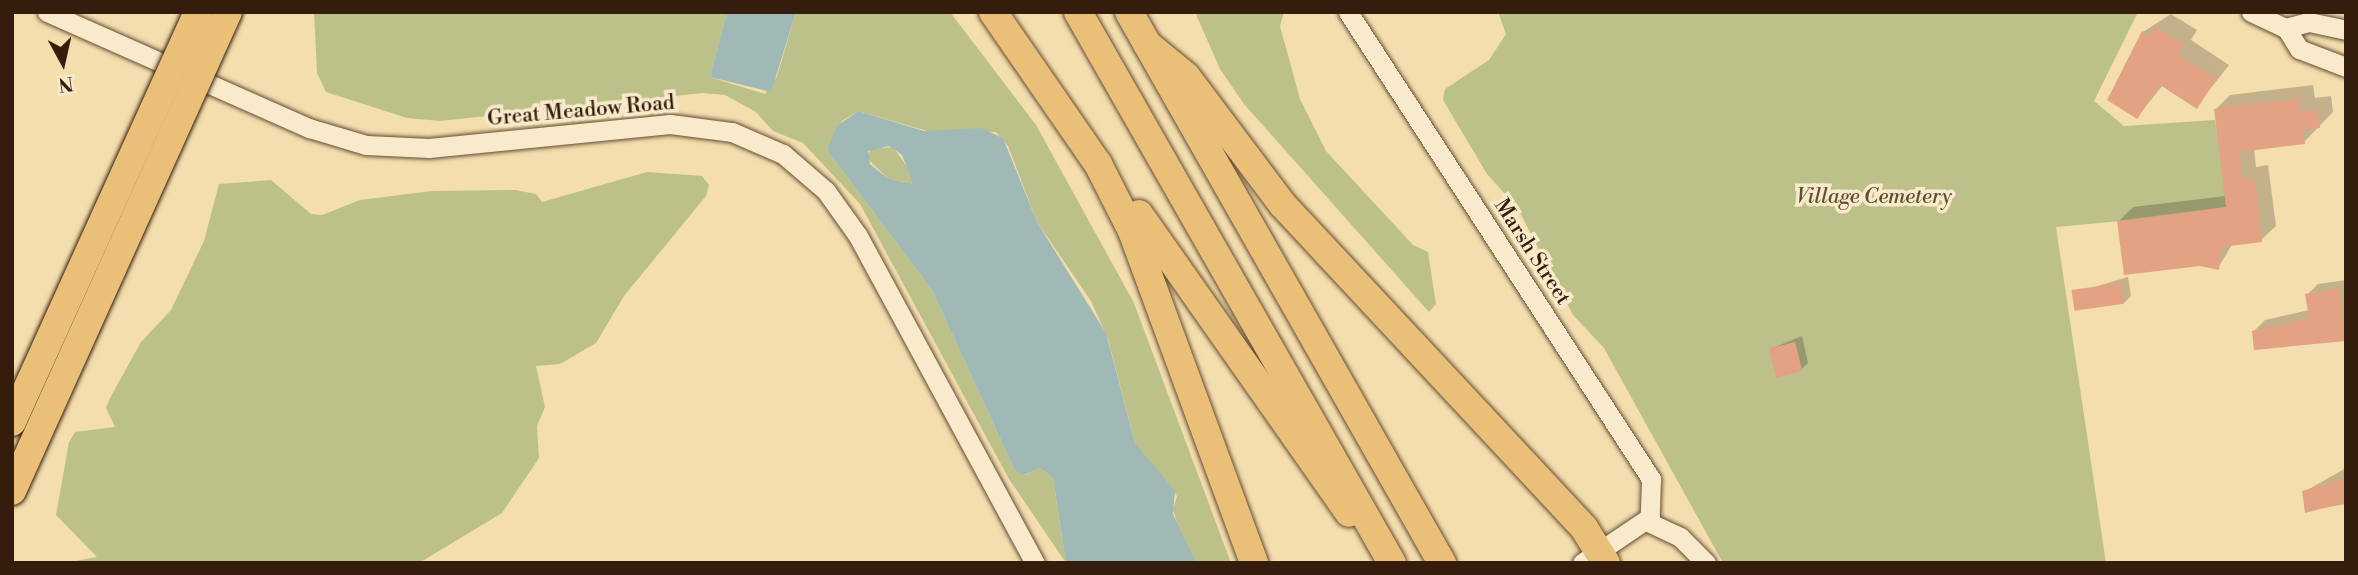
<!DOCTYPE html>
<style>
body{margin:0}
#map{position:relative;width:2358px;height:575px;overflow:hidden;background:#f4deae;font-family:"Libre Bodoni",serif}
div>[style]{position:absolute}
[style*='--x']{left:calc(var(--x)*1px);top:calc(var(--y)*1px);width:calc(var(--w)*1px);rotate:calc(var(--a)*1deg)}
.green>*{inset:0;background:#bcc189}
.water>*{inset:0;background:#a1b9b6}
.shadow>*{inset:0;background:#0003}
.building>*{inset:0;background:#e4a284;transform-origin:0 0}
.roads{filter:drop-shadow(0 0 2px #644d34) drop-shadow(0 0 2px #644d34)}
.minor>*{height:19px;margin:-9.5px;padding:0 9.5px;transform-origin:9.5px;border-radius:9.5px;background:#f8eaca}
.highway>*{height:28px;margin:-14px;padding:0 14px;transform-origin:14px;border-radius:14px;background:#eabf77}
.bridges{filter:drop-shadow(0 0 2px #341d0c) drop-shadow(0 0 2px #341d0c)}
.highway-bridge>*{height:28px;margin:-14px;padding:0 14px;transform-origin:14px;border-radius:14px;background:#eabf77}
span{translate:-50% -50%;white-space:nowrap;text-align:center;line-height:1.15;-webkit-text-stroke:7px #f8eaca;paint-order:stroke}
.street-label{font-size:21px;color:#341d0c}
.park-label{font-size:21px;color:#5d4e32;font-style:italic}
.frame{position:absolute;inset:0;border:14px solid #341d0c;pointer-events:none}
.north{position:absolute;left:28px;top:28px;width:70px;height:70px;-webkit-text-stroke:5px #f8eaca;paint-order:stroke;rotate:172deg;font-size:19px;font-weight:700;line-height:28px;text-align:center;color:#341d0c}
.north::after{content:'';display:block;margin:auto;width:24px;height:32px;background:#341d0c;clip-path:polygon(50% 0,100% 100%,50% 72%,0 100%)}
</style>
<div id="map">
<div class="green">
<i style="clip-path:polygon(314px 12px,727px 12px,710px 77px,765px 94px,777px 76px,796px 12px,950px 12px,1036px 125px,1134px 303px,1231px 563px,1196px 563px,1181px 535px,1173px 510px,1177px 496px,1135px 443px,1108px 339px,1091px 301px,1037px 222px,1008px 146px,996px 132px,927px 131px,858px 111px,842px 121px,827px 150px,932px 290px,1015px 471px,1025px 475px,1040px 468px,1053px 478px,1066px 563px,1009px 479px,860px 204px,803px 143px,773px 131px,756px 112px,725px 95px,703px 93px,440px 121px,407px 118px,326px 92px,317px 73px)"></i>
<i style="clip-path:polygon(1195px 12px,1284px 12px,1280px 26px,1300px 99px,1326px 151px,1413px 245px,1428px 252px,1436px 304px,1429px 312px,1244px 104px,1220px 69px)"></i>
<i style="clip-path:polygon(1498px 12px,2138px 12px,2094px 101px,2124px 126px,2215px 120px,2230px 211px,2056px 227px,2106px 563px,1723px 563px,1604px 348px,1573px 315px,1517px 207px,1487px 174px,1443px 100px,1445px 89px,1489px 60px,1506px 34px)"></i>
<i style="clip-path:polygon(893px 147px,913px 175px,913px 184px,887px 178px,866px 157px,871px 149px)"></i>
<i style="clip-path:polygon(647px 172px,702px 176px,709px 185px,706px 196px,624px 296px,596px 343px,560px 364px,536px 366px,545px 407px,537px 426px,539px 458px,502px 513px,419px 563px,64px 563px,97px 557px,56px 515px,69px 442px,75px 432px,115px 427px,106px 408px,110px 398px,141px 342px,171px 310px,204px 241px,219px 184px,271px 180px,311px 214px,322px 215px,360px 200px,432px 191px,515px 190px,536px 194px,542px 202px)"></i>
</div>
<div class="water">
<i style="clip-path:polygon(727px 12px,796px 12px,771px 92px,710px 77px)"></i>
<i style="clip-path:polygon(evenodd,858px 111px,924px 131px,981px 128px,1003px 138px,1037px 222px,1106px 333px,1135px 443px,1175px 491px,1173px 514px,1196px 563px,1066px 563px,1053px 478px,1040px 468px,1024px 475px,1015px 471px,932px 290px,827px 150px,837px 126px,858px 111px,889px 146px,902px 155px,913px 184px,887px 178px,870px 164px,868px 151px,889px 146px)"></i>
</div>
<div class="shadow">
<i style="clip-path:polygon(2171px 14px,2197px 30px,2191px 40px,2229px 65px,2196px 107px,2163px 85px,2137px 117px,2143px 32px)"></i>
<i style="clip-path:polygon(2313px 85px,2315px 98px,2331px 96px,2333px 112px,2304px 142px,2254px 148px,2256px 167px,2268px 165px,2276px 226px,2261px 240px,2233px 243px,2218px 268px,2119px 221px,2133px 207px,2226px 196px,2216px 109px,2230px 95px)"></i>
<i style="clip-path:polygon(2128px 277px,2131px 296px,2124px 303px,2074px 293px)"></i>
<i style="clip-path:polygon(2346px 280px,2345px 339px,2254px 331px,2265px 320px,2309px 310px,2307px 295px,2318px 284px)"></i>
<i style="clip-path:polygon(1802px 336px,1808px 363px,1801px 370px,1770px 349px)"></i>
<i style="clip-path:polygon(2346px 468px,2346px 504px,2307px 511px,2304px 492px)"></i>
</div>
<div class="building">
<i style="clip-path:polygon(2156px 27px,2184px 45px,2178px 55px,2216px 79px,2197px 109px,2160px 85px,2137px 119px,2107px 100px,2142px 31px,2150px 36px)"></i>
<i style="clip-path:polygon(2299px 98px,2301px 112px,2317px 110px,2320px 128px,2303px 130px,2305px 144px,2239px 152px,2243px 180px,2255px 179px,2262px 242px,2221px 247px,2219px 270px,2200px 266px,2124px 275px,2117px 221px,2226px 207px,2214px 109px)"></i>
<i style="left:2121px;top:283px;width:21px;height:50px;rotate:82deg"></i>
<i style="clip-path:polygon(2339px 289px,2346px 341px,2254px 350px,2252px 331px,2309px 318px,2305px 294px)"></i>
<i style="left:1795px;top:342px;width:30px;height:27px;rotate:76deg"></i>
<i style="clip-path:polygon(2346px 478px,2346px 502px,2305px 513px,2302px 491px)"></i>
</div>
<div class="roads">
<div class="minor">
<i style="--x:47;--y:12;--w:287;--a:23.9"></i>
<i style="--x:309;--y:128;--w:59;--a:16.6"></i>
<i style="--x:366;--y:145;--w:63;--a:2.7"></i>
<i style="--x:429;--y:148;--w:242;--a:-5.7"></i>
<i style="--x:670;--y:124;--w:63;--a:7.4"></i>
<i style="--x:732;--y:132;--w:56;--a:23.3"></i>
<i style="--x:783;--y:154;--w:57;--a:40.7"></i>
<i style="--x:826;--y:191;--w:55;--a:54.6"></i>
<i style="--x:858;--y:236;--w:372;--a:61.6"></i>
<i style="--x:1348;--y:12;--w:557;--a:57.02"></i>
<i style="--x:1651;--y:479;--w:38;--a:92"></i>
<i style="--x:1650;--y:517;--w:82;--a:145.9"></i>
<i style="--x:2251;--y:12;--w:38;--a:25"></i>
<i style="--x:2286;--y:28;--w:24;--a:-15"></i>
<i style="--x:2309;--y:22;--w:38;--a:12"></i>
<i style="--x:2286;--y:28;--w:25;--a:58"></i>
<i style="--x:2299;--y:49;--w:50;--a:21"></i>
<i style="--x:1646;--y:521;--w:38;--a:25"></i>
<i style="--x:1680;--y:537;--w:37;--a:45"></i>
</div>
<div class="highway">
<i style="--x:993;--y:12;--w:185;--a:55.4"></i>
<i style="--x:1098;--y:164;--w:75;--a:63.1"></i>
<i style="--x:1132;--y:231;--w:354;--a:69.8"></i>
<i style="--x:1078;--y:12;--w:634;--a:60.32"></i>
<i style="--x:1129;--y:12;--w:634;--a:60.4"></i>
<i style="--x:1147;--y:44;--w:50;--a:39.4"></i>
<i style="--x:1186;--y:76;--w:161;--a:53.1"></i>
<i style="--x:1283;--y:205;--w:442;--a:47"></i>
<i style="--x:1584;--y:528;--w:41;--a:57.8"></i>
<i style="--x:1139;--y:214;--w:365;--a:54.9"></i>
</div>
</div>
<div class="bridges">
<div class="highway-bridge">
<i style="--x:12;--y:422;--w:450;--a:-65.6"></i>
<i style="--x:12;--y:491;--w:525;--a:-65.73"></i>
</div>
</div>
<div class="street-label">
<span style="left:581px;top:111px;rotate:-5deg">Great Meadow Road</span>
<span style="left:1532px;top:252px;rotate:57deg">Marsh Street</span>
</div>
<div class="park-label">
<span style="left:1874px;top:197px">Village Cemetery</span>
</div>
<div class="frame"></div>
<div class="north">N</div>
</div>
